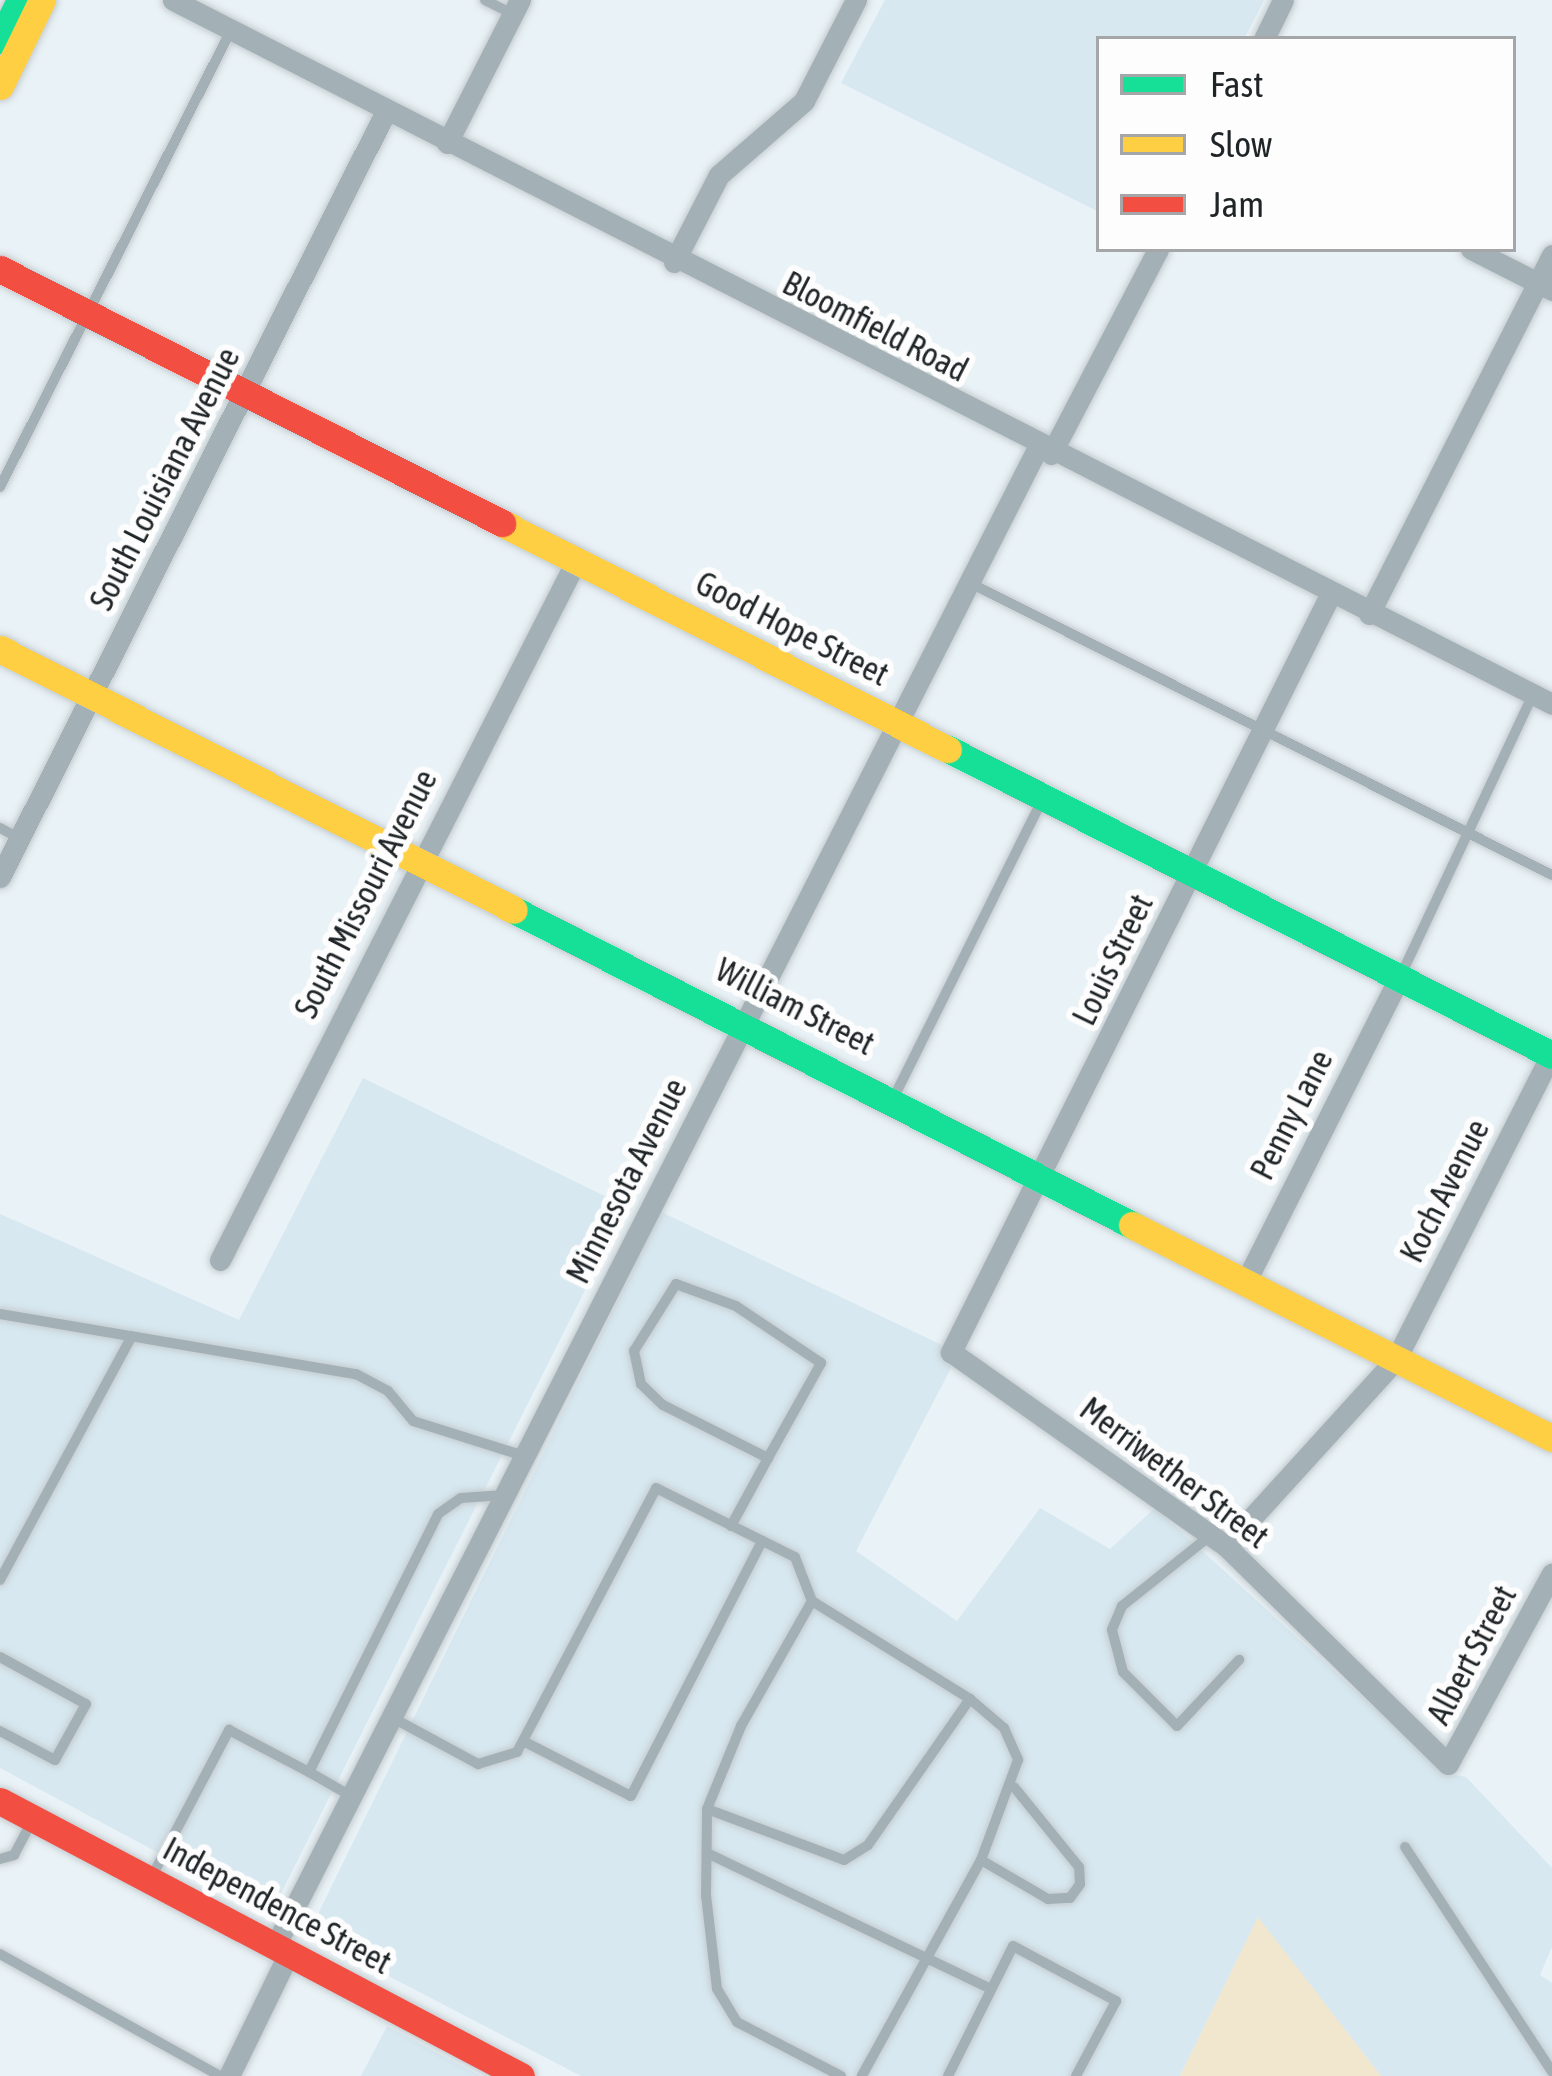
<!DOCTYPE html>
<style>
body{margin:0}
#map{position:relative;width:1552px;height:2076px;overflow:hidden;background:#e9f2f6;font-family:"Asap Condensed",sans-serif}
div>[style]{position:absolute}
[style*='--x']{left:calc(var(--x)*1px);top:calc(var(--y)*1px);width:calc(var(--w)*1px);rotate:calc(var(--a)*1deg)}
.built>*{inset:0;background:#d7e8f0}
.green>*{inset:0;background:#f1e6ce}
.roads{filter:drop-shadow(0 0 3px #c5ccd0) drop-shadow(0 0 3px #c5ccd0)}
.lane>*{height:10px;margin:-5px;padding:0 5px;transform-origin:5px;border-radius:5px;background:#a3b1b7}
.street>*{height:21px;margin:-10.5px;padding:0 10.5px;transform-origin:10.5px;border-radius:10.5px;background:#a3b1b7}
.fast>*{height:27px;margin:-13.5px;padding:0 13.5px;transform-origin:13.5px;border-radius:13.5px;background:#16e098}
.slow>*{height:27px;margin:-13.5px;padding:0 13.5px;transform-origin:13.5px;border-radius:13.5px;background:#ffcf43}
.jam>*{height:27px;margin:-13.5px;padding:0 13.5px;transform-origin:13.5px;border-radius:13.5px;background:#f24e42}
span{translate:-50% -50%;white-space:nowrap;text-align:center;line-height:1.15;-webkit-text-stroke:12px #fdfdfd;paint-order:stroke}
.street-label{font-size:33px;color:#1f2427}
.legend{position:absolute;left:1096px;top:36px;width:420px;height:216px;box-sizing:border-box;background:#fdfdfd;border:3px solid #a4a6a7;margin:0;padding:15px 21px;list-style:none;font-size:36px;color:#1f2427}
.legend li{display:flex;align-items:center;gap:24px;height:60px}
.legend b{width:60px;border:3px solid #a4a6a7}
</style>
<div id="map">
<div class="built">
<i style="clip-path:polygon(885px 0,1264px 0,1244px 39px,1099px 39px,1099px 212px,841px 83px)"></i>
<i style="clip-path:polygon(363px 1078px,627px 1207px,279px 1897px,254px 1904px,0 1768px,0 1214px,239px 1320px)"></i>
<i style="clip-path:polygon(661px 1212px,944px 1346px,951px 1368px,856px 1551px,957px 1621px,1040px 1508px,1110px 1549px,1155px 1508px,1446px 1773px,1466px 1777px,1552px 1868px,1552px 1947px,1540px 1975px,1552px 1983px,1552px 2076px,1381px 2076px,1258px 1918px,1180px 2076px,581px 2076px,325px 1943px,319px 1912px)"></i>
<i style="clip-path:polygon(387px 2026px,481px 2076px,361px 2076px)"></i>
</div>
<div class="green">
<i style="clip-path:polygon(1258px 1917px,1381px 2076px,1180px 2076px)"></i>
</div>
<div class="roads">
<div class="lane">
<i style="--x:485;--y:0;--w:31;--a:27"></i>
<i style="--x:0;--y:487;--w:512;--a:-63.18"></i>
<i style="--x:970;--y:583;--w:651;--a:26.64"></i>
<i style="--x:0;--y:828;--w:21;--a:28"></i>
<i style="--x:1401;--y:975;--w:310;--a:-64.8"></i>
<i style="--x:894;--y:1097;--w:332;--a:-63.5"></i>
<i style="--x:0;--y:1314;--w:361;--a:9.6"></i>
<i style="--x:356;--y:1374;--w:36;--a:28"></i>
<i style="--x:388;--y:1391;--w:39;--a:50"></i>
<i style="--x:413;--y:1421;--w:116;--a:17.5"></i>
<i style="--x:731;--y:1526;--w:77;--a:-61.4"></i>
<i style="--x:768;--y:1458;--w:109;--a:-60.8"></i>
<i style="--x:821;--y:1363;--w:102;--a:-146.2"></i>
<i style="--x:736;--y:1306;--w:64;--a:-159.9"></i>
<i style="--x:676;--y:1284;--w:79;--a:122.1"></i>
<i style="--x:634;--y:1351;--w:34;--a:78"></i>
<i style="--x:641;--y:1384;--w:30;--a:44"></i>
<i style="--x:663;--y:1405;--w:118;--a:26.8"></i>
<i style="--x:1211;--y:1535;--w:114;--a:141.4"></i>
<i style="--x:1122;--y:1606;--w:26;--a:113"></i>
<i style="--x:1112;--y:1630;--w:43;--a:75.3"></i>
<i style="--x:1123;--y:1672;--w:76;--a:45"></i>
<i style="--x:1177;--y:1726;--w:91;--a:-46.8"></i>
<i style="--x:0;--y:1580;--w:277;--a:-61.6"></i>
<i style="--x:0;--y:1657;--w:98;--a:28.7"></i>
<i style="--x:86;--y:1704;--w:64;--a:119"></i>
<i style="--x:55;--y:1760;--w:62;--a:-152.2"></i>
<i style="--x:393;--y:1718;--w:97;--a:28.4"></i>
<i style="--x:478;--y:1764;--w:41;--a:-17.1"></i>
<i style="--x:517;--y:1752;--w:298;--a:-62.2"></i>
<i style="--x:656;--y:1488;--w:155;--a:26.4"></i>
<i style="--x:795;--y:1557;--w:47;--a:68.9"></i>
<i style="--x:523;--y:1741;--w:121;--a:27"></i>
<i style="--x:631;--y:1796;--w:287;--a:-62.8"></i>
<i style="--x:351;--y:1796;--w:48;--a:-150.3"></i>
<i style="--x:309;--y:1772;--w:288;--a:-63.4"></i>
<i style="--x:438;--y:1514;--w:28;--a:-35"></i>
<i style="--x:461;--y:1498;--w:43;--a:-4"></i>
<i style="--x:707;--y:1809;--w:146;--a:20.4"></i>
<i style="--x:844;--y:1860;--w:28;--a:-32"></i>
<i style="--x:868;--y:1845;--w:178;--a:-55.1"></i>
<i style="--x:1405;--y:1847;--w:269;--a:56.8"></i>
<i style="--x:707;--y:1853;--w:315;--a:25.6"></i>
<i style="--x:0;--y:1859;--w:15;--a:-16"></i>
<i style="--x:14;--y:1855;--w:38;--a:-62"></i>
<i style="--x:981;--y:1860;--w:78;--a:30.2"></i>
<i style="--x:1048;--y:1899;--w:22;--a:-3"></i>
<i style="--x:1070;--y:1898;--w:17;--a:-54"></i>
<i style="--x:1080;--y:1884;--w:17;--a:-93"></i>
<i style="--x:1079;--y:1867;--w:103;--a:-129.1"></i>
<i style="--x:150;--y:1880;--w:170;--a:-62.2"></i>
<i style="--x:229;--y:1730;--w:90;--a:27.7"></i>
<i style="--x:0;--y:1954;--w:252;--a:29"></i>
<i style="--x:841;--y:2076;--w:117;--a:-152.6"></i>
<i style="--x:737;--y:2022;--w:39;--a:-121"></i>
<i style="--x:717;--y:1989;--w:94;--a:-96.7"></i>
<i style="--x:706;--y:1896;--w:87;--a:-89.3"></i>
<i style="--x:707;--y:1809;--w:90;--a:-67.7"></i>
<i style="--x:741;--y:1726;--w:144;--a:-60.4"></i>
<i style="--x:812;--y:1601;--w:186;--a:31.8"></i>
<i style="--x:970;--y:1699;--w:45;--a:40.5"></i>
<i style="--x:1004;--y:1728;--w:35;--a:66"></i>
<i style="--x:1018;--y:1760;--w:107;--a:110.3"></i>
<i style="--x:981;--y:1860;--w:247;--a:118.9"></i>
<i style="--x:948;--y:2076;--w:145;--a:-63.4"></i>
<i style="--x:1013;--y:1946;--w:117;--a:28.1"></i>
<i style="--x:1116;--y:2001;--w:85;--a:118.1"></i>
</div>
<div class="street">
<i style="--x:173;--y:0;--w:1548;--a:27.04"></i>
<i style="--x:1264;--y:39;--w:43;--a:-64"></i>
<i style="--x:447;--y:143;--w:161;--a:-63"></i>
<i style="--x:1471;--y:249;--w:91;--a:26.8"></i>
<i style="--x:674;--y:262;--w:98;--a:-62.7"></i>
<i style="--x:719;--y:175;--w:113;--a:-41"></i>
<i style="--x:804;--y:101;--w:114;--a:-62.8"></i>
<i style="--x:1051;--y:454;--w:231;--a:-62.4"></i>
<i style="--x:1330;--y:595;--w:847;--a:116.6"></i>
<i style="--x:951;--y:1352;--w:337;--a:35.2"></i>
<i style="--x:1226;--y:1546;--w:311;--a:44.5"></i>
<i style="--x:1448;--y:1764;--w:217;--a:-61.4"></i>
<i style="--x:1369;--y:614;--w:403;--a:-63"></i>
<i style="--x:0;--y:877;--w:858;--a:-63.26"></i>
<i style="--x:220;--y:1260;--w:784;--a:-63.01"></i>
<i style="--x:1245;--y:1283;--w:342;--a:-63.2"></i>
<i style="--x:1226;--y:1546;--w:253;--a:-47.7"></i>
<i style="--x:1396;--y:1359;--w:343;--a:-63"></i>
<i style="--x:275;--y:1946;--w:1682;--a:-63.02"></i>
<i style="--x:229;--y:2076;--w:137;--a:-64"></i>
</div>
<div class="fast">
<i style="--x:0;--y:40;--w:45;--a:-63.4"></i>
<i style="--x:948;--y:749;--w:677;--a:26.87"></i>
<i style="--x:514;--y:910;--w:694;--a:27.01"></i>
</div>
<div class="slow">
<i style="--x:0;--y:86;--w:96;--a:-64"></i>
<i style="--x:502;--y:523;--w:500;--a:26.9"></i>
<i style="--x:0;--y:649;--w:576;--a:26.92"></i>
<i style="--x:1132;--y:1225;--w:471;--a:26.9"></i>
</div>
<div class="jam">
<i style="--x:0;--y:269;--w:563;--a:26.84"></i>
<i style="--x:0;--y:1801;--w:589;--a:27.83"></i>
</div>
</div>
<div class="street-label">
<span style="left:875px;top:327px;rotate:27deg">Bloomfield Road</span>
<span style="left:165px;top:479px;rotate:-63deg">South Louisiana Avenue</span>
<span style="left:792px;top:629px;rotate:27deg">Good Hope Street</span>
<span style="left:366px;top:894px;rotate:-63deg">South Missouri Avenue</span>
<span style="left:1113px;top:960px;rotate:-64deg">Louis Street</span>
<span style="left:795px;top:1007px;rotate:27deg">William Street</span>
<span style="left:1292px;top:1115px;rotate:-63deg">Penny Lane</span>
<span style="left:627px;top:1181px;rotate:-63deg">Minnesota Avenue</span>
<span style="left:1445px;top:1191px;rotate:-63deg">Koch Avenue</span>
<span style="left:1174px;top:1473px;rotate:37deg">Merriwether Street</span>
<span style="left:1472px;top:1655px;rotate:-62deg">Albert Street</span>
<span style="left:277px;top:1906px;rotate:28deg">Independence Street</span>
</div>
<ul class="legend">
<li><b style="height:15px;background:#16e098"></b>Fast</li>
<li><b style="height:15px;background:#ffcf43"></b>Slow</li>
<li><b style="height:15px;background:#f24e42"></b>Jam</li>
</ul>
</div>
